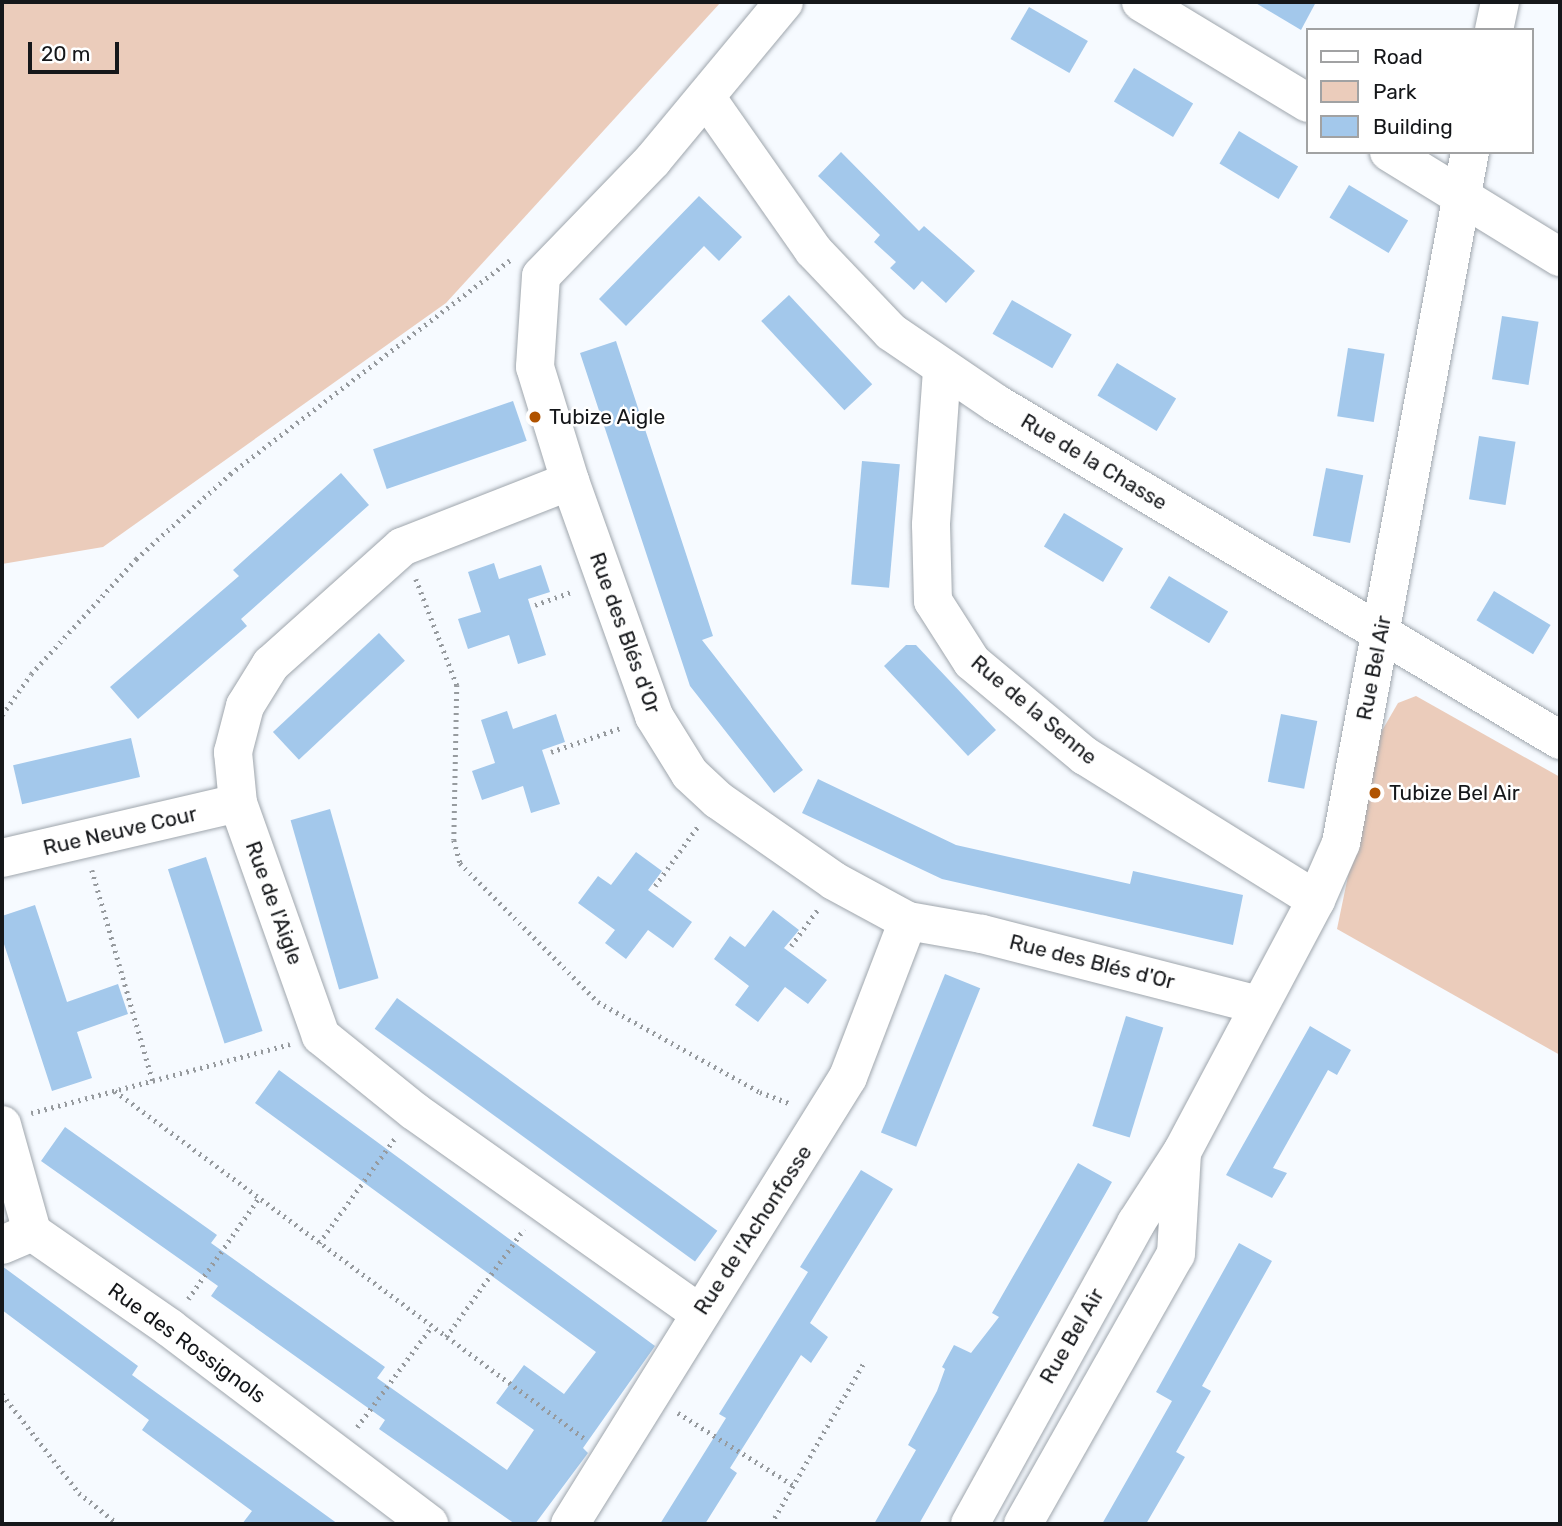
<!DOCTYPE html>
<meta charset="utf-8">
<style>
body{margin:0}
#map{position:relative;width:1562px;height:1526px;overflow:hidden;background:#f6faff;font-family:Rubik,sans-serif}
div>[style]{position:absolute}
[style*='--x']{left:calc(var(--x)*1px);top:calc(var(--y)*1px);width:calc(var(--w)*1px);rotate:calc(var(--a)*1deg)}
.green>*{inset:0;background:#ebccbb}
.building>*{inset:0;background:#a3c8eb;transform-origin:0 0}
.path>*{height:4.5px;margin-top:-2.25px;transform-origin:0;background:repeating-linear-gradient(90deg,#969a9e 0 2px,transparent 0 7px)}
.roads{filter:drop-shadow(0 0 2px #9fa6ad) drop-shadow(0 0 2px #9fa6ad)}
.minor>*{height:38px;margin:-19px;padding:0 19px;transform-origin:19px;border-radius:19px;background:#fff}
.dots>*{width:19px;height:19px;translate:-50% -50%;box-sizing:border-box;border:4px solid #fff;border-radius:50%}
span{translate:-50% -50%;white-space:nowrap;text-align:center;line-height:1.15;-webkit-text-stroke:5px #fff;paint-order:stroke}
.poi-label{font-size:21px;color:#15171a}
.left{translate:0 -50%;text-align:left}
.street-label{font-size:21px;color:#15171a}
.frame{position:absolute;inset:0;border:4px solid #15171a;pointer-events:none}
.legend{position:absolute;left:1306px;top:28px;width:228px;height:126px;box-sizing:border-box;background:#fff;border:2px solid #a1a2a3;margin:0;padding:9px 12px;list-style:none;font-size:21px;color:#15171a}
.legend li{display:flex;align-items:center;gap:14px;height:35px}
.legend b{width:35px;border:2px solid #a1a2a3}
.scale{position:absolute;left:28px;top:42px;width:91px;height:32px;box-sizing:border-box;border:4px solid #15171a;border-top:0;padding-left:9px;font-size:21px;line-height:24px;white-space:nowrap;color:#15171a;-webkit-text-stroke:5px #fff;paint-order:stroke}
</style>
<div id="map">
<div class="green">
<i style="clip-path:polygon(2px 2px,721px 2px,446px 303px,103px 547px,2px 564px)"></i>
<i style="clip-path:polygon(1416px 696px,1560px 777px,1560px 1055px,1337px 929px,1376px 741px,1398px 703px)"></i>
</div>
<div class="building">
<i style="clip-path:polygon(1254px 2px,1316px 2px,1301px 30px)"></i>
<i style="left:1029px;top:7px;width:68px;height:37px;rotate:30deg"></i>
<i style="left:1134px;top:68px;width:69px;height:39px;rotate:31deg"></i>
<i style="left:1239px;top:131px;width:69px;height:38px;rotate:31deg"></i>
<i style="clip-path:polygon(841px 152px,919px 231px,924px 226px,975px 271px,946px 303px,922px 281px,914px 290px,890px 268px,896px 262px,874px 242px,880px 235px,818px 176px)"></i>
<i style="left:1349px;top:185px;width:69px;height:38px;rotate:31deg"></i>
<i style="clip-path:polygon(699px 196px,742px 237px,719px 261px,704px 246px,626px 326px,599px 299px)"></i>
<i style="left:789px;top:295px;width:122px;height:38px;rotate:47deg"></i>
<i style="left:1012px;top:300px;width:69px;height:39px;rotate:30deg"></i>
<i style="left:1502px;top:316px;width:37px;height:64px;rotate:9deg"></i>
<i style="clip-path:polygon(616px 341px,713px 636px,702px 640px,803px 770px,774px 793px,690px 686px,580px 353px)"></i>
<i style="left:1348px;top:348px;width:37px;height:69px;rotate:9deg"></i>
<i style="left:1117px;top:363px;width:69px;height:38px;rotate:31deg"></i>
<i style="left:513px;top:401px;width:42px;height:148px;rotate:71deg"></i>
<i style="left:1479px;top:436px;width:37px;height:64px;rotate:9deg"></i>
<i style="left:862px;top:461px;width:38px;height:124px;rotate:5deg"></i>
<i style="left:1326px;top:468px;width:38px;height:69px;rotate:11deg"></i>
<i style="clip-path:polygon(341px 473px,369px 505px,241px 619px,247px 626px,138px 719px,110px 687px,239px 576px,233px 570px)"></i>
<i style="left:1064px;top:513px;width:69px;height:39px;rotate:31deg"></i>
<i style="clip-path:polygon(494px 563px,499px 579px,541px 565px,550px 592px,528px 599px,546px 655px,518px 664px,509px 635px,468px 649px,458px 619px,481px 612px,468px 572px)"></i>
<i style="left:1169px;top:576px;width:69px;height:37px;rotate:31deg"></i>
<i style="left:1494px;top:591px;width:66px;height:34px;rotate:31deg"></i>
<i style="left:379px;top:633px;width:38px;height:145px;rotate:47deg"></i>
<i style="clip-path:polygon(906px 645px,916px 645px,996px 730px,968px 756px,884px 666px)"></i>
<i style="clip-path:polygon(507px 711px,513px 729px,556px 714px,565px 742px,542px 750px,560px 804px,531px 813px,523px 786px,482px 800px,472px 771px,495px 763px,481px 720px)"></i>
<i style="left:1281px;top:714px;width:37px;height:69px;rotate:11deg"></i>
<i style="left:131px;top:738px;width:40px;height:121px;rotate:77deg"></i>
<i style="clip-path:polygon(818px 779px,956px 845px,1130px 884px,1133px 871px,1243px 895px,1233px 945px,942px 879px,802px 813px)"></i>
<i style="left:330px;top:809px;width:176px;height:41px;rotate:74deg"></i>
<i style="clip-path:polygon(636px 852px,662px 871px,648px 890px,692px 922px,673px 948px,648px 930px,626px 959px,605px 943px,615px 930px,578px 903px,598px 876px,611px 885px)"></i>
<i style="left:206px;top:857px;width:183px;height:40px;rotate:72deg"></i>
<i style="clip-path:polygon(35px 905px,67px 1002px,118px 984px,128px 1014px,77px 1032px,92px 1078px,52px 1091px,2px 938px,2px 916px)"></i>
<i style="clip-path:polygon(773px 910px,799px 930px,784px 948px,827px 980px,808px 1004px,785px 987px,758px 1022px,735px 1005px,749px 986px,714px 959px,730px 936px,745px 947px)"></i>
<i style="left:945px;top:974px;width:38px;height:171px;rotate:22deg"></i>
<i style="left:397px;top:998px;width:396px;height:38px;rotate:36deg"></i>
<i style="left:1126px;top:1016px;width:39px;height:115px;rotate:17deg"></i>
<i style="clip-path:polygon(1310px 1026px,1351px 1050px,1337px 1075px,1328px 1070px,1273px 1168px,1287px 1173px,1272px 1198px,1226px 1175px)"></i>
<i style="clip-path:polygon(279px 1070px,655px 1346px,583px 1448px,588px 1453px,535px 1524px,515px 1524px,379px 1429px,385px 1420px,211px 1296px,218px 1286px,41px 1161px,65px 1127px,217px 1235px,211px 1243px,385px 1367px,377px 1378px,507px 1470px,534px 1430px,496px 1403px,524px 1365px,564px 1394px,596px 1352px,255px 1103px)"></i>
<i style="clip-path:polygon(1078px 1163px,1112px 1182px,919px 1524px,874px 1524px,916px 1450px,908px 1445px,937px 1391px,945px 1369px,942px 1367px,954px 1345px,971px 1353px,999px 1317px,992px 1313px)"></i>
<i style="clip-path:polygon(861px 1170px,893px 1189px,810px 1323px,828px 1337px,811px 1363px,801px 1355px,730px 1468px,737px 1473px,705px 1524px,660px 1524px,726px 1418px,719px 1414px,808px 1272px,800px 1267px)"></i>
<i style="clip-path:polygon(1239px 1243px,1272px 1261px,1202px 1386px,1211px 1391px,1176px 1452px,1185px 1457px,1146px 1524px,1102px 1524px,1172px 1401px,1156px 1392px)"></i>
<i style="clip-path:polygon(2px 1266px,138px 1366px,132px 1375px,338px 1524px,242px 1524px,252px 1511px,142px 1430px,149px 1420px,2px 1310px)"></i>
</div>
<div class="path">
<i style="--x:416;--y:579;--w:114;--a:68.9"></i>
<i style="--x:457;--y:685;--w:155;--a:91.1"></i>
<i style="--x:454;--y:840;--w:24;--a:75"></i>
<i style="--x:460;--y:863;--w:196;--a:45.2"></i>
<i style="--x:598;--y:1002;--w:185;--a:29.1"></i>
<i style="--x:760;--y:1092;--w:34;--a:21"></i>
<i style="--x:535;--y:605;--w:41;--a:-19.7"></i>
<i style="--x:2;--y:715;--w:50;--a:-54.7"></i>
<i style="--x:31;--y:674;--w:156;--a:-47.6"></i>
<i style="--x:136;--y:559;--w:127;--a:-42.1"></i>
<i style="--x:230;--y:474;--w:352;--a:-37.4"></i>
<i style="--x:551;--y:752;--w:76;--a:-19.1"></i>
<i style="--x:92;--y:870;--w:220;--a:73.9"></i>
<i style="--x:655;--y:886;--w:74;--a:-54.4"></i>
<i style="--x:791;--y:946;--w:46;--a:-53.9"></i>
<i style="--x:115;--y:1091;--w:583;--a:36.5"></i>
<i style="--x:31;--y:1113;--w:268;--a:-14.9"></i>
<i style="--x:319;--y:1243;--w:130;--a:-54.1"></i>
<i style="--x:188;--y:1299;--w:122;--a:-55"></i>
<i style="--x:446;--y:1337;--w:133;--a:-54.2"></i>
<i style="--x:2;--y:1394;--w:125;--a:52.1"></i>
<i style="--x:79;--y:1493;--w:50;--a:38.5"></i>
<i style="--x:678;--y:1413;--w:136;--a:32.1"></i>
<i style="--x:357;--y:1427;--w:126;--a:-53.4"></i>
<i style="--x:771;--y:1524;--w:185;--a:-60.1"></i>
</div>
<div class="roads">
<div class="minor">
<i style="--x:784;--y:2;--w:205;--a:129.7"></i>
<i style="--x:653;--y:160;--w:161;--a:134"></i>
<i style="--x:541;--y:276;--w:91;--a:93.8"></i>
<i style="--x:535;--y:367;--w:119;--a:72.9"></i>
<i style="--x:570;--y:481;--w:250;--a:70.3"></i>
<i style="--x:654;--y:716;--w:68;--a:58.2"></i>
<i style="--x:690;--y:774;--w:38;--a:43"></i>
<i style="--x:718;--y:800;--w:141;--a:34.9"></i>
<i style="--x:834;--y:881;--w:84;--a:28.4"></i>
<i style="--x:908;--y:921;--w:75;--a:10"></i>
<i style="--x:982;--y:934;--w:285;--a:14.4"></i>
<i style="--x:1141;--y:2;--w:195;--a:31.2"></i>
<i style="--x:1494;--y:30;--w:29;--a:-78"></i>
<i style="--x:706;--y:97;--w:187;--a:55"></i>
<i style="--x:813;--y:250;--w:113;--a:46.4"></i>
<i style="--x:891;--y:332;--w:128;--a:34.2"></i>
<i style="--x:997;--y:404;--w:656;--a:30.83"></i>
<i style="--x:1389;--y:152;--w:201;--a:31.6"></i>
<i style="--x:942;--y:370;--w:155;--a:94.1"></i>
<i style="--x:931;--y:525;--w:76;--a:88.5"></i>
<i style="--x:933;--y:601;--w:72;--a:57.4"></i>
<i style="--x:972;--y:662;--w:147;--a:39.8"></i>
<i style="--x:1085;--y:756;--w:272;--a:31.9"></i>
<i style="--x:570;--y:481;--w:180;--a:158.6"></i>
<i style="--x:402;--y:547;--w:176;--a:138.2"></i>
<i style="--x:271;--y:664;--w:49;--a:121.8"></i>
<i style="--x:245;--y:706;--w:48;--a:104.6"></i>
<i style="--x:233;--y:752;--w:51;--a:84.4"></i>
<i style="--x:238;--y:803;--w:247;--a:70.4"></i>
<i style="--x:321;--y:1036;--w:119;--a:38.9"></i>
<i style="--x:414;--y:1111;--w:349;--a:35.3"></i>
<i style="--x:2;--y:858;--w:242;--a:-13.1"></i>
<i style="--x:2;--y:1125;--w:111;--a:74.3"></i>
<i style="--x:32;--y:1232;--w:168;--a:34.8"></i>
<i style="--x:170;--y:1328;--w:325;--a:37.1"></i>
<i style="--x:2;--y:1245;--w:33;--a:-23"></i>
<i style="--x:570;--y:1524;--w:526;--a:-58.12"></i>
<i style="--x:848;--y:1077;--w:167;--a:-69"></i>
<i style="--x:970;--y:1524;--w:344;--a:-61.1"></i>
<i style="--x:1136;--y:1223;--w:85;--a:-57.1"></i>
<i style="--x:1182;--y:1152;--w:285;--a:-62"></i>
<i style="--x:1316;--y:900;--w:62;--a:-66.3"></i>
<i style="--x:1341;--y:843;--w:703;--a:-79.43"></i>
<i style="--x:1023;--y:1524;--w:310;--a:-60.5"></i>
<i style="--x:1176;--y:1254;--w:100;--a:-86.6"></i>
</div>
</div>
<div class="dots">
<i style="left:535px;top:417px;background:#b05300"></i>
<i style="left:1375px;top:793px;background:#b05300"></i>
</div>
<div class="poi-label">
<span class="left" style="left:549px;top:417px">Tubize Aigle</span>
<span class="left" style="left:1389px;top:793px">Tubize Bel Air</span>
</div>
<div class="street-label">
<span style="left:1094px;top:462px;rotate:31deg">Rue de la Chasse</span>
<span style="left:625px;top:633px;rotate:70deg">Rue des Blés d'Or</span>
<span style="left:1374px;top:668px;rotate:-79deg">Rue Bel Air</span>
<span style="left:1034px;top:710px;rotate:40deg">Rue de la Senne</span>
<span style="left:120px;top:831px;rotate:-13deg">Rue Neuve Cour</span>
<span style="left:274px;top:903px;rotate:70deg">Rue de l'Aigle</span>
<span style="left:1092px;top:962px;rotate:14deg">Rue des Blés d'Or</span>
<span style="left:753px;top:1230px;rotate:-57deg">Rue de l'Achonfosse</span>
<span style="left:1072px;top:1336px;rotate:-60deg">Rue Bel Air</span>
<span style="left:187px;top:1343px;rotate:36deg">Rue des Rossignols</span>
</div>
<div class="frame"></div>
<ul class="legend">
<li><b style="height:9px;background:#fff"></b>Road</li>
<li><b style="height:19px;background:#ebccbb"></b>Park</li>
<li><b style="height:19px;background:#a3c8eb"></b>Building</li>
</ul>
<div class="scale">20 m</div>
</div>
